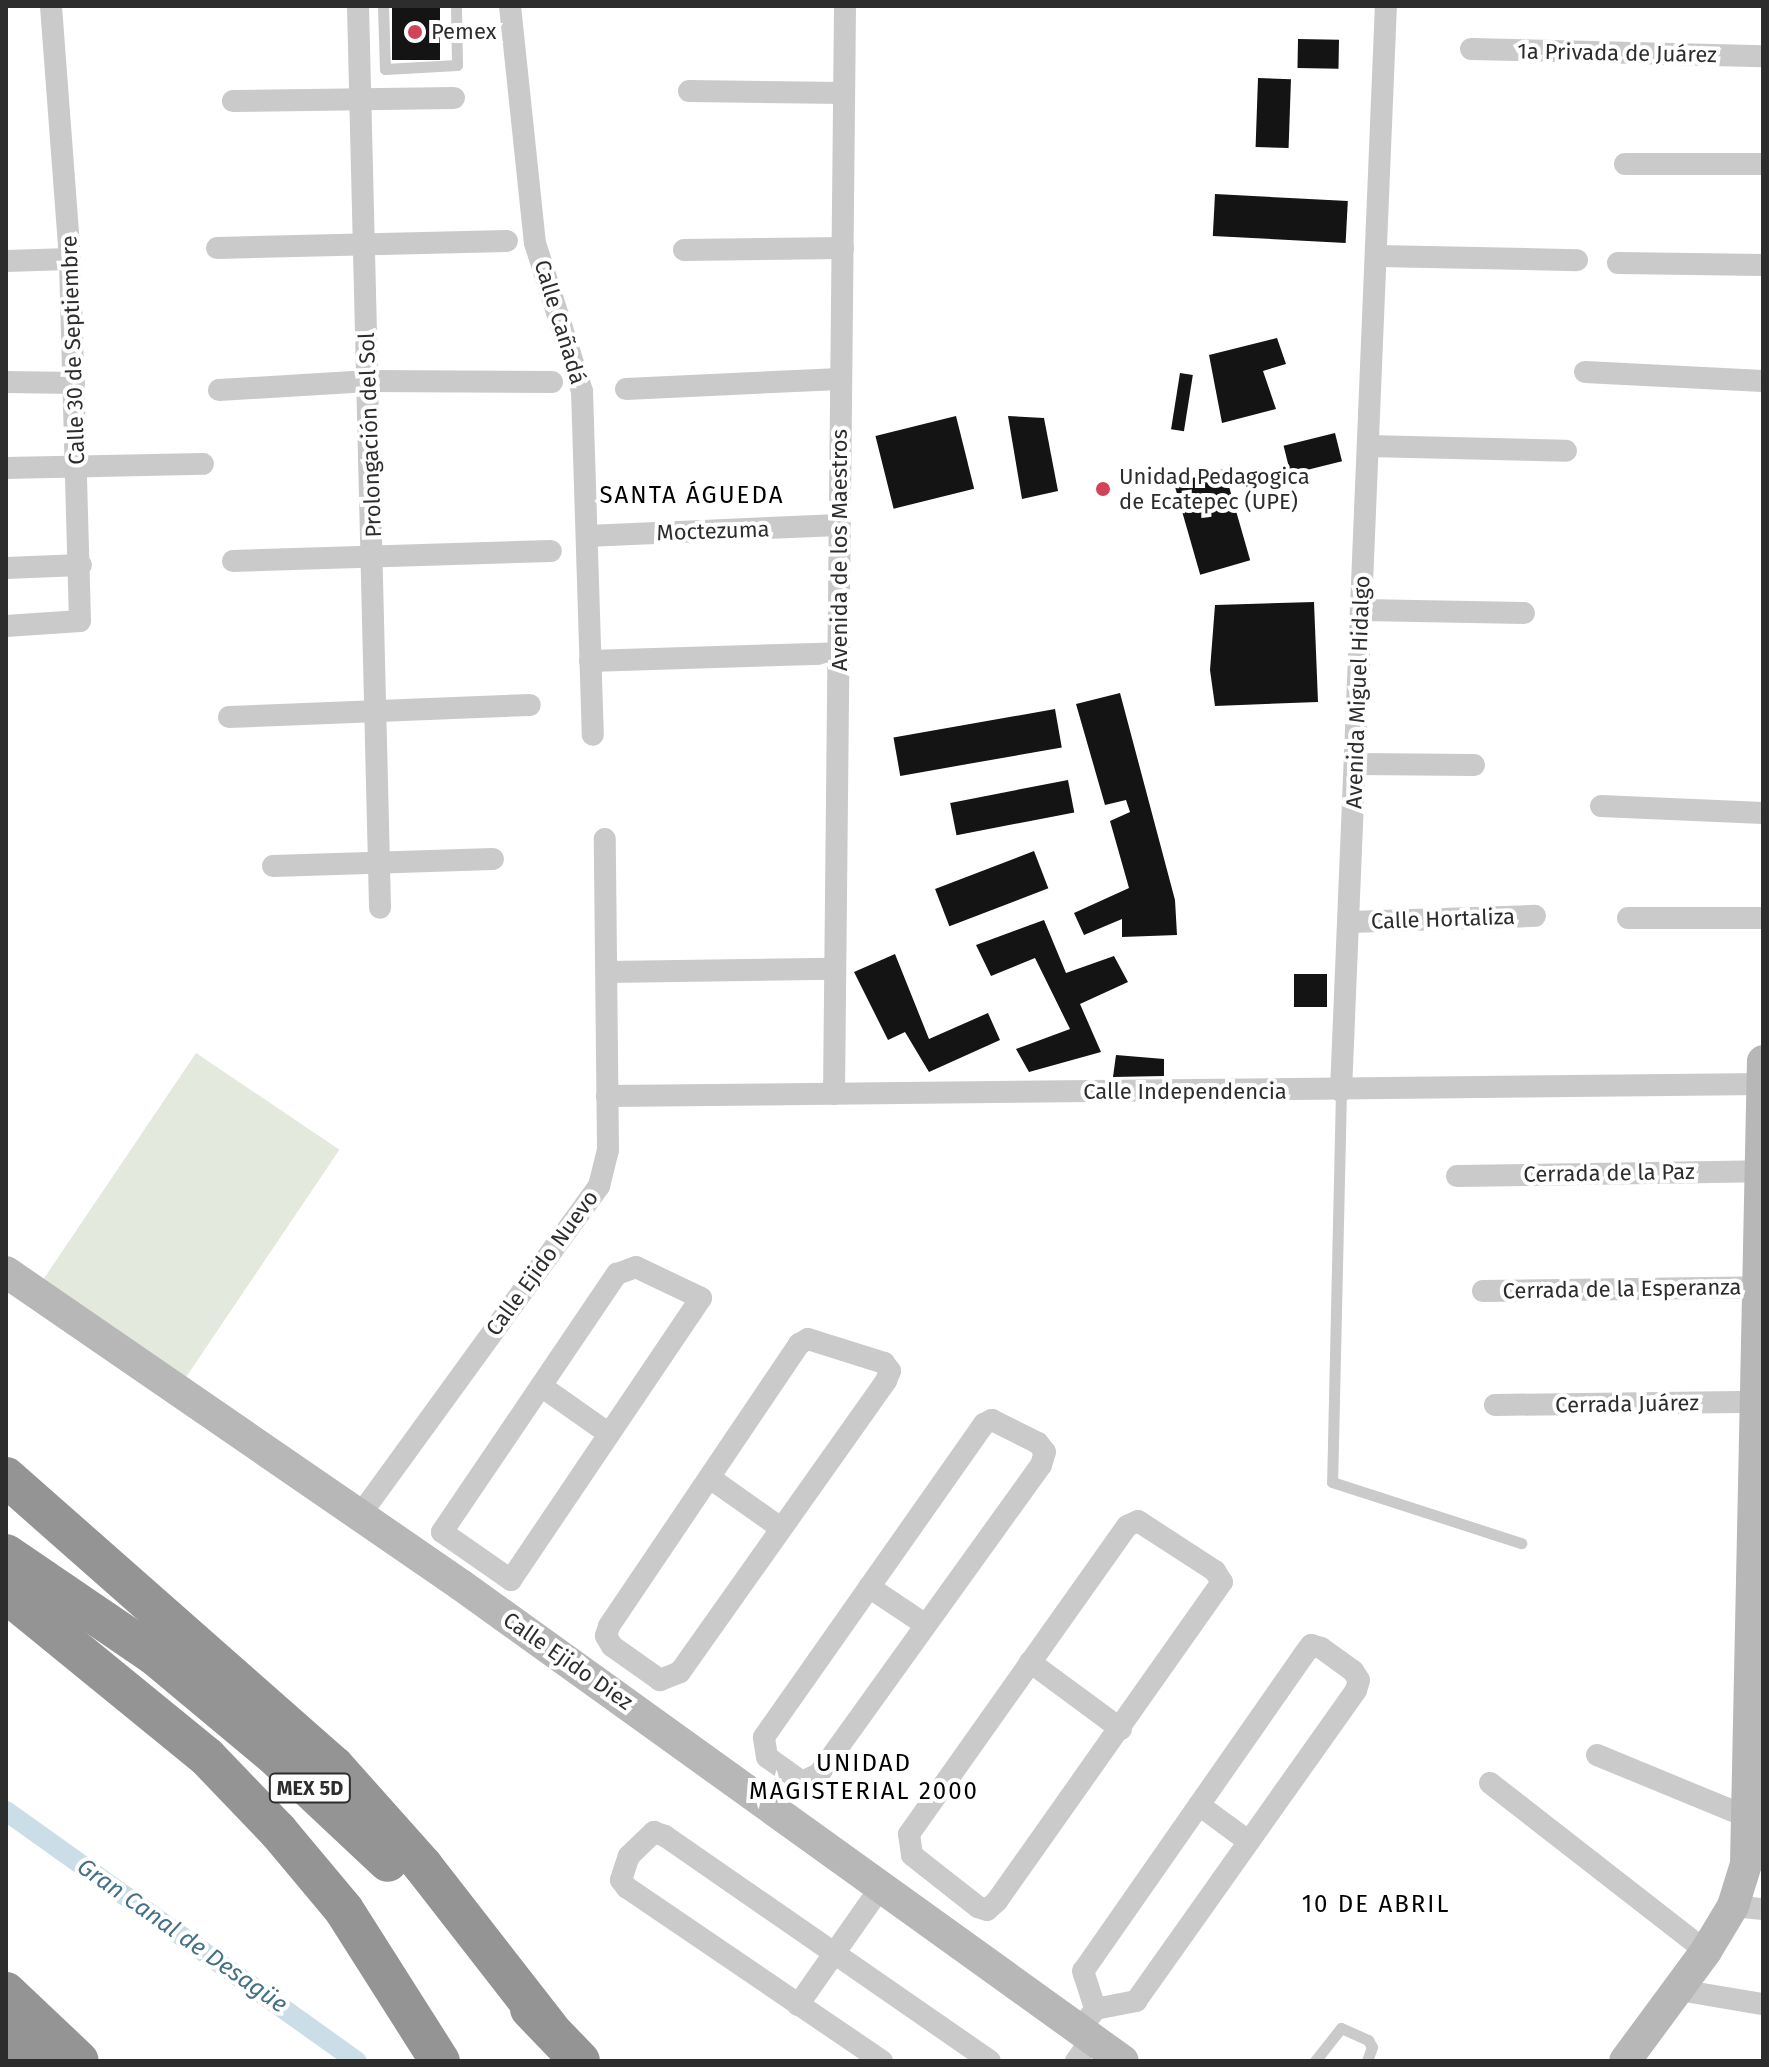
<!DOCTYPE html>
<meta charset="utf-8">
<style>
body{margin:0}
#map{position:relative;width:1769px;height:2067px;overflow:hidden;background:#fff;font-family:"Fira Sans",sans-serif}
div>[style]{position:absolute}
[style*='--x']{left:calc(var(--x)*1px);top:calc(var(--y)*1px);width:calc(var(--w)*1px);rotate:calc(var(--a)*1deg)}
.green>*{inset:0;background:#e4e9dd;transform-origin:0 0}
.canal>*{height:20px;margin:-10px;padding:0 10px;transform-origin:10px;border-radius:10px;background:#cbdee7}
.building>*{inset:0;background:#141414;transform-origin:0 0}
.lane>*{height:11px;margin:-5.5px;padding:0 5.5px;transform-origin:5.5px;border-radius:5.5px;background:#cacaca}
.street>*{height:22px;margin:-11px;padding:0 11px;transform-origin:11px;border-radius:11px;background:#cacaca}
.secondary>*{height:32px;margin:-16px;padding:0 16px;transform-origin:16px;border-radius:16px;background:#b7b7b7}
.highway>*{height:40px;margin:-20px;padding:0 20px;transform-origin:20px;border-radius:20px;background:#949494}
.dots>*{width:22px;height:22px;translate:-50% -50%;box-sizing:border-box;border:4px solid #fff;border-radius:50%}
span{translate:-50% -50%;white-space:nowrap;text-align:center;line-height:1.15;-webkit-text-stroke:8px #fff;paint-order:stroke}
.shield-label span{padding:2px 6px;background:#fff;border:2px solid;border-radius:6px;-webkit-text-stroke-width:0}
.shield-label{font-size:20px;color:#2d2d2d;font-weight:700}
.poi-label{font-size:22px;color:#2d2d2d}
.left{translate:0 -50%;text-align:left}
.street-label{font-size:22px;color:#2d2d2d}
.neighbourhood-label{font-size:24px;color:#000;letter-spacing:2px}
.water-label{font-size:24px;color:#457186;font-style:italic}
.frame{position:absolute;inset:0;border:8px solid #2d2d2d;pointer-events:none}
</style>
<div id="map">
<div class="green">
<i style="left:196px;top:1053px;width:173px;height:285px;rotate:34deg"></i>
</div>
<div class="canal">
<i style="--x:6;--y:1811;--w:431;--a:35.5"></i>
</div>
<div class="building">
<i style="left:392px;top:6px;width:48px;height:54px"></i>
<i style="left:1298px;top:39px;width:41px;height:29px;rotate:1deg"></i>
<i style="left:1258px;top:78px;width:33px;height:69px;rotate:2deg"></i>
<i style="left:1215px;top:194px;width:133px;height:42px;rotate:3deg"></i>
<i style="clip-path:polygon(1277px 338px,1286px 364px,1263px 371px,1276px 409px,1222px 423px,1209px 355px)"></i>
<i style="left:1180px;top:373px;width:13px;height:57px;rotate:9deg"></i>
<i style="left:956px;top:416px;width:75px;height:83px;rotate:76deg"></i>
<i style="clip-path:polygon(1008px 416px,1044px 418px,1058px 491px,1022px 499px)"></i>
<i style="left:1335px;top:433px;width:29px;height:53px;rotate:76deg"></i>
<i style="left:1224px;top:469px;width:95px;height:52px;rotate:74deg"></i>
<i style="clip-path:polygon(1314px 602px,1318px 702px,1215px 706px,1210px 670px,1215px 605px)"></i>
<i style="clip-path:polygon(1120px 693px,1175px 900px,1177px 935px,1122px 937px,1122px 919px,1084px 935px,1074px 913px,1129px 888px,1110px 821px,1130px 812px,1126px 800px,1105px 805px,1076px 704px)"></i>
<i style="left:1055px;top:709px;width:39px;height:164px;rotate:80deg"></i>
<i style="left:1068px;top:780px;width:33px;height:120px;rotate:79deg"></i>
<i style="left:1034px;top:851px;width:40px;height:106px;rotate:69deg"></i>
<i style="clip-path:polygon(1044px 920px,1066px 973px,1114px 956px,1128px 982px,1080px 1004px,1101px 1052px,1029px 1072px,1016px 1049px,1070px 1029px,1035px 958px,991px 976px,976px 945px)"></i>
<i style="clip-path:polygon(895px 954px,929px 1039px,988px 1013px,1000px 1040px,929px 1072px,905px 1032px,888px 1040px,854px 972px)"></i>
<i style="left:1294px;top:974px;width:33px;height:33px"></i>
<i style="clip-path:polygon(1116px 1055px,1164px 1059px,1164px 1076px,1113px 1077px)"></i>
</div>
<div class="lane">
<i style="--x:383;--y:6;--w:63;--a:88.2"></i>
<i style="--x:385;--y:69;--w:72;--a:-3.2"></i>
<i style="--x:457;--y:65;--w:59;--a:-91"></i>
<i style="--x:1341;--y:1091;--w:391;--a:91.3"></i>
<i style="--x:1332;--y:1482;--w:199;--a:17.9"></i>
<i style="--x:1315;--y:2061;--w:42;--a:-51.8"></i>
<i style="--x:1341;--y:2028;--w:30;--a:24"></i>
<i style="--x:1368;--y:2040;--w:8;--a:60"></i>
<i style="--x:1372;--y:2047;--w:15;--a:110"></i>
</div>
<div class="street">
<i style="--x:358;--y:6;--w:902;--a:88.6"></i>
<i style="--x:510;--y:6;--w:238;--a:84"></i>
<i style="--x:535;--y:243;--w:155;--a:72.4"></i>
<i style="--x:582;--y:391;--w:344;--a:88.2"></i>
<i style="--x:1471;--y:49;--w:292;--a:1.4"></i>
<i style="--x:689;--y:91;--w:155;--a:0.7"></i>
<i style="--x:233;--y:101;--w:221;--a:-0.8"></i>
<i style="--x:1625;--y:164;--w:138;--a:0"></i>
<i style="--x:217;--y:248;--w:290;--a:-1.4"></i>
<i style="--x:684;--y:250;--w:159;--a:-0.7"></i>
<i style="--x:1379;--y:256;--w:198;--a:1.2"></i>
<i style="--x:6;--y:261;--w:64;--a:-1.8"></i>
<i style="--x:1618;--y:263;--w:145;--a:0.8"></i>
<i style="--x:1585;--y:372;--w:178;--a:2.9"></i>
<i style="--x:6;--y:382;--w:68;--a:0.8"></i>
<i style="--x:626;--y:389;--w:214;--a:-2.7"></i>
<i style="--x:219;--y:390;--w:150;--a:-3.4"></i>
<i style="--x:369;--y:381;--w:183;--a:0.3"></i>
<i style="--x:1368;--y:446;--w:198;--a:1.4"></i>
<i style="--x:6;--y:468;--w:197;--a:-1.2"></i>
<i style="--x:587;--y:536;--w:252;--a:-2.5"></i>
<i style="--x:233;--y:561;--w:318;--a:-1.8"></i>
<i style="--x:6;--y:568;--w:75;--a:-2.3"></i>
<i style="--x:1362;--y:610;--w:162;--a:1.1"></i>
<i style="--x:6;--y:626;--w:74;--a:-3.9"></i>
<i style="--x:80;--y:621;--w:362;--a:-91.6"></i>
<i style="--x:70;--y:259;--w:254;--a:-94.3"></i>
<i style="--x:590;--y:661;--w:250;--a:-1.8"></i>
<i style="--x:229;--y:717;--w:301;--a:-2.3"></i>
<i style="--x:1357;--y:764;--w:117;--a:0.5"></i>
<i style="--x:1601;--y:806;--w:162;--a:2.5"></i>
<i style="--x:273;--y:866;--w:220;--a:-1.8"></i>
<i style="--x:1628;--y:918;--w:135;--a:0"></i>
<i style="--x:1350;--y:922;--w:185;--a:-1.9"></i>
<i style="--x:608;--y:972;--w:227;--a:-0.8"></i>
<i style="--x:1341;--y:1091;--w:1086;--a:-87.63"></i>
<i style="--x:834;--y:1094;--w:1088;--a:-89.42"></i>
<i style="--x:607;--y:1096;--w:1156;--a:-0.59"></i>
<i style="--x:1457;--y:1176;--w:304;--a:-0.9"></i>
<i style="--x:636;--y:1267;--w:72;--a:25.5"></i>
<i style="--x:701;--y:1298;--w:340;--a:124"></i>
<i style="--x:511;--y:1580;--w:84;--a:-145.2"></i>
<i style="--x:442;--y:1532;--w:312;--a:-55.9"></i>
<i style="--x:617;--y:1274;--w:20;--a:-20"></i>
<i style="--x:1483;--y:1291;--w:277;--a:-0.8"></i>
<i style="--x:808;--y:1339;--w:80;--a:17.5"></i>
<i style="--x:884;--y:1363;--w:10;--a:53"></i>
<i style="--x:890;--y:1371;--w:11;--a:112"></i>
<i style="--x:886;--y:1381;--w:357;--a:125.3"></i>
<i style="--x:680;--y:1672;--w:22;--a:158"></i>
<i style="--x:660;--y:1680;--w:59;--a:-144.7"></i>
<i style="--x:612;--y:1646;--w:12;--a:-121"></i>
<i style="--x:606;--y:1636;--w:10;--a:-73"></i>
<i style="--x:609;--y:1626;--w:340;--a:-56"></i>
<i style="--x:799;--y:1344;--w:10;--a:-29"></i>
<i style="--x:541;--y:1386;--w:83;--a:35.2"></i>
<i style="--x:1495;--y:1405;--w:263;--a:-0.7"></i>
<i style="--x:992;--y:1420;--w:51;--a:26.6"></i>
<i style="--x:1038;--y:1443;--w:11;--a:52"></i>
<i style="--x:1045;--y:1452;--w:14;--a:107"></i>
<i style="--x:1041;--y:1465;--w:380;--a:125.7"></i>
<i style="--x:819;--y:1774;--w:19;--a:155"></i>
<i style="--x:802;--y:1782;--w:43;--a:-144.5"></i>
<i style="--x:767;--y:1757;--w:20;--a:-99"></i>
<i style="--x:764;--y:1737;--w:383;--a:-54.9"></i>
<i style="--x:984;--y:1424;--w:9;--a:-27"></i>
<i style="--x:710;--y:1478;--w:87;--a:35.2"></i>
<i style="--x:360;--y:1515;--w:407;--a:-54"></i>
<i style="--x:599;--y:1186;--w:37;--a:-76"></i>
<i style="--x:608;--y:1150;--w:311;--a:-90.6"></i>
<i style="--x:1138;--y:1521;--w:92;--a:33"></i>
<i style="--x:1215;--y:1571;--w:13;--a:58"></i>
<i style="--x:1222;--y:1582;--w:390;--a:125.2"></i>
<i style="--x:997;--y:1901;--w:13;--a:138"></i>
<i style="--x:987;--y:1910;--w:9;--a:-162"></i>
<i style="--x:978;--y:1907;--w:84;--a:-141.8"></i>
<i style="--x:912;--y:1855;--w:21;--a:-98"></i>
<i style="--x:909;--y:1834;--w:377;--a:-54.7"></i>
<i style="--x:1127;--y:1526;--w:12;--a:-24"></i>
<i style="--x:869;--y:1587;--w:65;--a:33.7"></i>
<i style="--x:1030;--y:1662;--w:113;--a:36.4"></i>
<i style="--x:1597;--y:1755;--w:165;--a:22.4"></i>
<i style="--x:1490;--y:1783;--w:274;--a:37.9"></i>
<i style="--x:1199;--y:1805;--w:61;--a:36.3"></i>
<i style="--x:1733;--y:1906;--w:30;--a:6"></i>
<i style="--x:1679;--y:1990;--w:85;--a:9.5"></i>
<i style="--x:798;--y:2005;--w:144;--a:-54.9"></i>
<i style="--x:1080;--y:2030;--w:26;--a:-54"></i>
<i style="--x:1095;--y:2009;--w:42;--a:-11"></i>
<i style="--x:1136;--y:2001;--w:381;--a:-54.7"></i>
<i style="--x:1356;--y:1690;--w:10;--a:-73"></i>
<i style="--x:1359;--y:1680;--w:11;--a:-124"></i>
<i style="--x:1353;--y:1671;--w:39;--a:-144"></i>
<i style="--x:1321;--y:1648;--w:10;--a:-163"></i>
<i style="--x:1311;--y:1645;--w:14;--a:126"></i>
<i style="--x:1303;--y:1656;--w:384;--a:124.9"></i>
<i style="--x:1083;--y:1971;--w:40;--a:72"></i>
<i style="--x:882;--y:2061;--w:308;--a:-145.8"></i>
<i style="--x:627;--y:1888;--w:10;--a:-127"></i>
<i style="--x:621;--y:1880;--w:25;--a:-72"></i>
<i style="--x:629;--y:1856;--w:35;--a:-44"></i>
<i style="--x:654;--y:1832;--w:12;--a:20"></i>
<i style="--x:665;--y:1836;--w:395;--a:34.7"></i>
<i style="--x:1076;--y:2061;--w:28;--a:-55"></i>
</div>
<div class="secondary">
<i style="--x:6;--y:1272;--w:552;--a:34.52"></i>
<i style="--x:461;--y:1585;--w:815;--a:35.72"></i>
<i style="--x:1625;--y:2061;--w:137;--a:-53.6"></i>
<i style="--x:1706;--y:1951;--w:52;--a:-59"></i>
<i style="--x:1733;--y:1906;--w:44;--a:-72.8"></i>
<i style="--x:1746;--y:1864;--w:803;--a:-88.79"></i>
</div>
<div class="highway">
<i style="--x:6;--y:1477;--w:437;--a:41.4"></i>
<i style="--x:334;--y:1766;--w:134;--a:48.3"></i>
<i style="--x:423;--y:1866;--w:205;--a:52.1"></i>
<i style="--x:6;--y:1554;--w:179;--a:34.3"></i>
<i style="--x:154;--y:1655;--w:156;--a:39.8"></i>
<i style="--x:274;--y:1755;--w:156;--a:43.2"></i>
<i style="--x:6;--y:1593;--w:259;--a:39.2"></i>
<i style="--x:207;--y:1757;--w:103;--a:46.2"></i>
<i style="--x:278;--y:1831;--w:103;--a:50.1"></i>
<i style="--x:344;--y:1910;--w:179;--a:57.6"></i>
<i style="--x:6;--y:1992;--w:100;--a:43.4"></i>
<i style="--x:530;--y:2009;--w:72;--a:46.1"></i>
<i style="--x:6;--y:2037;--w:35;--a:43"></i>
</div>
<div class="dots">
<i style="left:415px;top:32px;background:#d14356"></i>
<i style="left:1103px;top:489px;background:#d14356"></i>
</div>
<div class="shield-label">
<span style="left:310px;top:1788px">MEX 5D</span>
</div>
<div class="poi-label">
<span class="left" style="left:431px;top:32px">Pemex</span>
<span class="left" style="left:1119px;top:489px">Unidad Pedagogica<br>de Ecatepec (UPE)</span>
</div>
<div class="street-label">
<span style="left:1617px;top:53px;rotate:1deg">1a Privada de Juárez</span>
<span style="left:560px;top:322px;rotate:73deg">Calle Cañadá</span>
<span style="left:73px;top:350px;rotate:-92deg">Calle 30 de Septiembre</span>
<span style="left:370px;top:435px;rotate:-92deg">Prolongación del Sol</span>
<span style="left:713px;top:531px;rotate:-2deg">Moctezuma</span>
<span style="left:840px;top:550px;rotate:-90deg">Avenida de los Maestros</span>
<span style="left:1358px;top:692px;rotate:-88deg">Avenida Miguel Hidalgo</span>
<span style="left:1443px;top:919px;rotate:-2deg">Calle Hortaliza</span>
<span style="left:1185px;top:1092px">Calle Independencia</span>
<span style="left:1609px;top:1173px;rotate:-1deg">Cerrada de la Paz</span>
<span style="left:542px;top:1263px;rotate:-54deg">Calle Ejido Nuevo</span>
<span style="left:1622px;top:1289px;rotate:-1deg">Cerrada de la Esperanza</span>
<span style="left:1627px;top:1404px;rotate:-1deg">Cerrada Juárez</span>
<span style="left:568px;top:1661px;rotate:35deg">Calle Ejido Diez</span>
</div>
<div class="neighbourhood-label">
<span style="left:692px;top:496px">SANTA ÁGUEDA</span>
<span style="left:864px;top:1778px">UNIDAD<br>MAGISTERIAL 2000</span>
<span style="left:1376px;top:1905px">10 DE ABRIL</span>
</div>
<div class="water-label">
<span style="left:182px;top:1936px;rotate:35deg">Gran Canal de Desagüe</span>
</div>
<div class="frame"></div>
</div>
